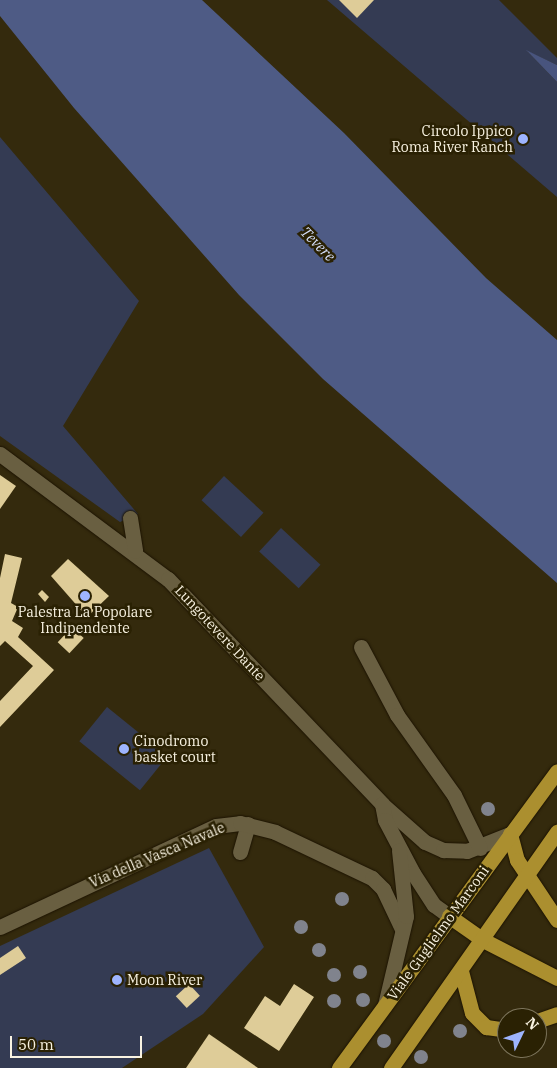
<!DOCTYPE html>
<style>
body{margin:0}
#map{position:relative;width:557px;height:1068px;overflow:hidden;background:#342a0d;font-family:"IBM Plex Serif",serif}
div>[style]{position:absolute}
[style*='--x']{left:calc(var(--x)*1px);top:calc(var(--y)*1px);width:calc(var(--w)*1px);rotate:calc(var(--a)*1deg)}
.green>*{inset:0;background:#343b53;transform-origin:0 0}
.forest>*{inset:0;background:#48547e}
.water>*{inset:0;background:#4e5b85}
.building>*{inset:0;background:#decc98;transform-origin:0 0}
.roads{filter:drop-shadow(0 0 1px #1c1300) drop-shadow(0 0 1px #1c1300)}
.minor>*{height:15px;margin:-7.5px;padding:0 7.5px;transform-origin:7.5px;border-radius:7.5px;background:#695f41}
.major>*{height:15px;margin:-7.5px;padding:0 7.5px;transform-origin:7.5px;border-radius:7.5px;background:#ab8f2f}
.trees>*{width:14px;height:14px;margin:-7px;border-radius:50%;background:#80838d}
.dots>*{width:14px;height:14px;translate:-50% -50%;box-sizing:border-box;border:2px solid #2a2103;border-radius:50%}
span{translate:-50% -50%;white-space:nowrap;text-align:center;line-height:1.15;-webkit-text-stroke:5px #2a2103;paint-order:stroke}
.poi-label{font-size:14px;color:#f9f3e2}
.right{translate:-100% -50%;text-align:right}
.left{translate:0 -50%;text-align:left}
.street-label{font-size:14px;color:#f9f3e2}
.water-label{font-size:15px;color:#d5dffb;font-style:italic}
.north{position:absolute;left:497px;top:1008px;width:50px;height:50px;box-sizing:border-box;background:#2a2103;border:1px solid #7d755c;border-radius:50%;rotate:48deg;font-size:14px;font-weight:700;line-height:20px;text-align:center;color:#f9f3e2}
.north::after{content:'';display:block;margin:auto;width:18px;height:22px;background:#9eb4fd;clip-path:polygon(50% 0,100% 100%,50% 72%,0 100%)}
.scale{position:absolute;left:10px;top:1036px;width:132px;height:22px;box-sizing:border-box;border:2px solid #f9f3e2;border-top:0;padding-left:6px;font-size:15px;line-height:18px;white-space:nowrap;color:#f9f3e2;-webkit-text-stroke:4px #2a2103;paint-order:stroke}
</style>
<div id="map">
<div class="green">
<i style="clip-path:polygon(327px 0,499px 0,557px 58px,557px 65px,527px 51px,557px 82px,557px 197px)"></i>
<i style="clip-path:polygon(0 137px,139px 301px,63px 426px,138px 514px,120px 522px,0 436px)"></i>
<i style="left:224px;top:476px;width:54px;height:33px;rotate:43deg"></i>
<i style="left:281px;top:528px;width:54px;height:32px;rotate:43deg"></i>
<i style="left:107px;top:707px;width:78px;height:44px;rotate:39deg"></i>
<i style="clip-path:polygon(209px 848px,264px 947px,203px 1014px,122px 1068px,0 1068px,0 946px)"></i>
</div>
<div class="forest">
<i style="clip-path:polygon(526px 50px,557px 65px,557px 82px)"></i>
</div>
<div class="water">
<i style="clip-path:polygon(0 0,202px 0,344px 133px,486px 278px,557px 340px,557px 583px,323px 379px,239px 295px,74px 108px,0 16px)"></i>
</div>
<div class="building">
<i style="clip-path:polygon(339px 0,374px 0,357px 18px)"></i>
<i style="clip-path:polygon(0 475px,16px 486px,0 509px)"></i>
<i style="clip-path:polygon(5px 554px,22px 558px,11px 603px,18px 607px,12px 621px,23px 628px,18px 637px,54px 670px,0 727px,0 701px,33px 666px,5px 641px,0 646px,0 578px)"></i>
<i style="clip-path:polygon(68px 559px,109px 596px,87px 617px,51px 576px)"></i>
<i style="clip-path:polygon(42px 590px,49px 597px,45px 602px,38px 594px)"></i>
<i style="left:72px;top:627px;width:16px;height:21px;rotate:43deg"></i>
<i style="clip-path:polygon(18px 946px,26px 958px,0 975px,0 958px)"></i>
<i style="left:189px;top:984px;width:16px;height:18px;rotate:47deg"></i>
<i style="clip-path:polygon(294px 984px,314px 997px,279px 1051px,244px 1028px,265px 996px,280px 1006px)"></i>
<i style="clip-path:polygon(209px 1034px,258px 1068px,186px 1068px)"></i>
</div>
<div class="roads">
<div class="minor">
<i style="--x:0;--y:454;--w:209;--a:36.7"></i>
<i style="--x:168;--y:579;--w:311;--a:46.4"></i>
<i style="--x:382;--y:804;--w:57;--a:41.5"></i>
<i style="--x:425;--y:842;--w:20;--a:24"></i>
<i style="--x:443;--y:850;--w:24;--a:2"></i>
<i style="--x:467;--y:851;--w:46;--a:-21.6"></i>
<i style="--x:130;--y:518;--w:33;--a:81"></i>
<i style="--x:361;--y:647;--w:77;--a:62.1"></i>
<i style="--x:397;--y:715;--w:98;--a:54.5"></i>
<i style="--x:454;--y:795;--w:59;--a:63.9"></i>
<i style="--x:382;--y:804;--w:16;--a:79"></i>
<i style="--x:385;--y:820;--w:60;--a:62.2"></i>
<i style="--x:413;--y:873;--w:38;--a:57"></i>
<i style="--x:434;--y:905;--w:19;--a:36"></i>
<i style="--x:240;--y:852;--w:29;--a:-74"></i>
<i style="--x:0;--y:927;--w:238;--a:-25.1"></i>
<i style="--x:216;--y:826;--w:24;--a:-7"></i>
<i style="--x:240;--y:823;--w:36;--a:14"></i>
<i style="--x:275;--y:832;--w:107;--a:25.4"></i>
<i style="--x:372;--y:878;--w:16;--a:45"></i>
<i style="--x:383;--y:889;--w:44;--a:64.6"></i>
<i style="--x:385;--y:1005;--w:91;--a:-76.7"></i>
<i style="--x:406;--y:916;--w:66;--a:-96.1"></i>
</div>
<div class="major">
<i style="--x:510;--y:834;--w:27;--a:75"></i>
<i style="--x:517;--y:860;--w:72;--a:56.3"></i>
<i style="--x:449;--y:916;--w:42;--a:35.2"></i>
<i style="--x:483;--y:940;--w:83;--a:27.2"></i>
<i style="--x:461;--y:971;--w:43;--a:75.3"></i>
<i style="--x:472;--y:1013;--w:20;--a:45"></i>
<i style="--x:486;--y:1027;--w:21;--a:8"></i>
<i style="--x:537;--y:1021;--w:21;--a:-19"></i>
<i style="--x:339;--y:1068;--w:368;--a:-53.7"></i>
<i style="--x:391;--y:1068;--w:289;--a:-54.9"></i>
</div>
</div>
<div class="trees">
<i style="left:488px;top:809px"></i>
<i style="left:342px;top:899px"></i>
<i style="left:301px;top:927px"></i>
<i style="left:319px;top:950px"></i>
<i style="left:360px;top:972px"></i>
<i style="left:334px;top:975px"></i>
<i style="left:363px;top:1000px"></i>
<i style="left:334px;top:1001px"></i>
<i style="left:460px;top:1031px"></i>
<i style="left:384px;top:1041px"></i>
<i style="left:421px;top:1057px"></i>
</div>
<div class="dots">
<i style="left:523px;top:139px;background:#9eb4fd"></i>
<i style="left:85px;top:596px;background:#9eb4fd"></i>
<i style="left:124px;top:749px;background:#9eb4fd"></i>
<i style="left:117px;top:980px;background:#9eb4fd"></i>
</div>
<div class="poi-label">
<span class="right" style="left:513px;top:139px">Circolo Ippico<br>Roma River Ranch</span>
<span style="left:85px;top:620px">Palestra La Popolare<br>Indipendente</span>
<span class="left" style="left:134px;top:749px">Cinodromo<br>basket court</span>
<span class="left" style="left:127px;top:980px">Moon River</span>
</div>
<div class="street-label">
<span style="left:220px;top:633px;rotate:47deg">Lungotevere Dante</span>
<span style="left:157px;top:855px;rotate:-23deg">Via della Vasca Navale</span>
<span style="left:438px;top:933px;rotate:-54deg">Viale Guglielmo Marconi</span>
</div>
<div class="water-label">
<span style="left:318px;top:244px;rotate:45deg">Tevere</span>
</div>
<div class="north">N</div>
<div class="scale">50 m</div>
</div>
